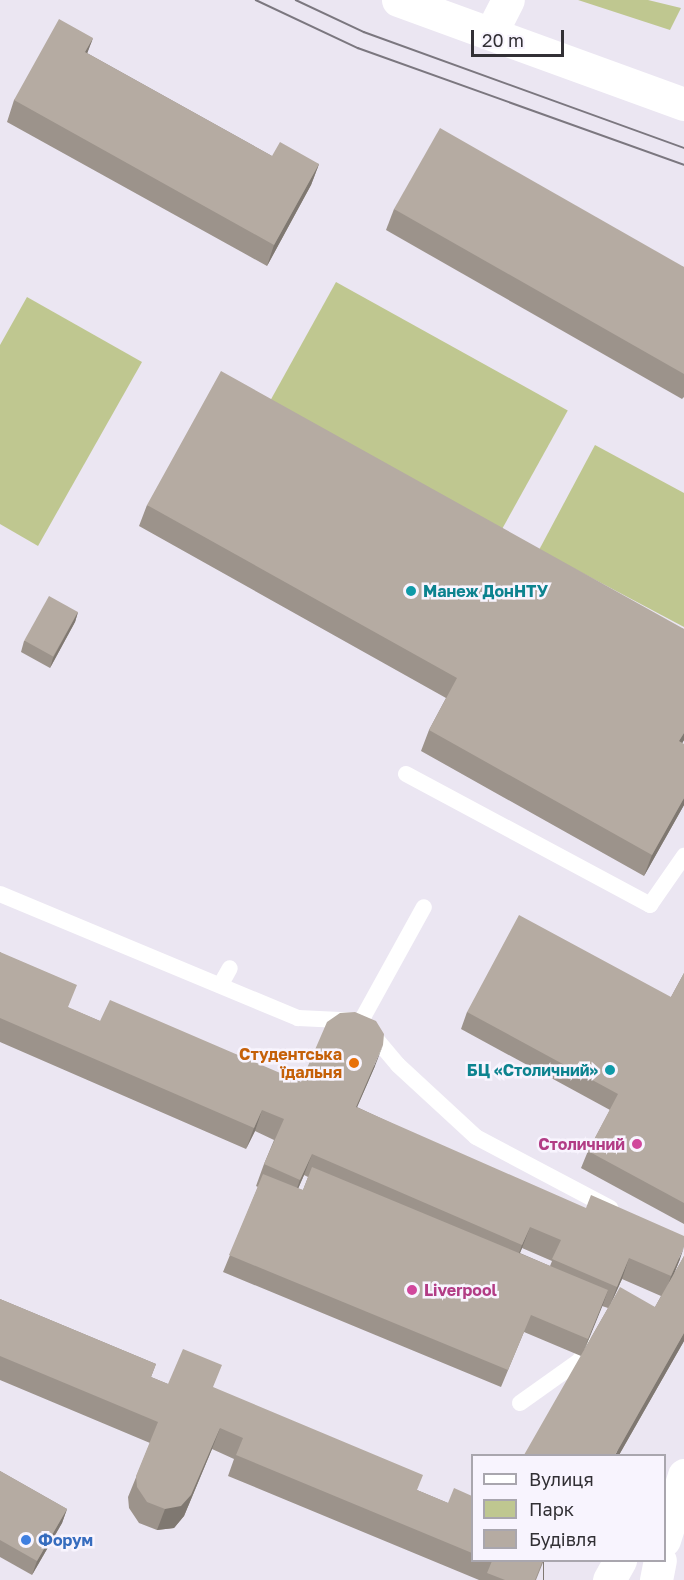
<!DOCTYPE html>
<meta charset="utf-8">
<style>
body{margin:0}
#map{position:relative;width:684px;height:1580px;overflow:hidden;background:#ebe6f2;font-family:"Golos Text",sans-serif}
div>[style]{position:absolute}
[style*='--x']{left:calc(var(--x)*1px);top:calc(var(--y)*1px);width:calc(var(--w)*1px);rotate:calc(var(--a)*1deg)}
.green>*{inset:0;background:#bfc790;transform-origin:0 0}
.service>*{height:16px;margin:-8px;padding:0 8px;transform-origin:8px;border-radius:8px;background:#fff}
.tertiary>*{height:33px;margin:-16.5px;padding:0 16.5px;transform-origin:16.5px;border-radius:16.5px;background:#fff}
.secondary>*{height:33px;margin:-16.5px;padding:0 16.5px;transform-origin:16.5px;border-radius:16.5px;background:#fff}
.tram>*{height:1.5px;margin:-0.75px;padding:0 0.75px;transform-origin:0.75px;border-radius:0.75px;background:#7b777f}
.wall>*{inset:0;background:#9c938b}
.shaded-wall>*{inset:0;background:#7f7871;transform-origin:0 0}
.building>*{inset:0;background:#b5aba2;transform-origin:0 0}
.dots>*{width:16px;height:16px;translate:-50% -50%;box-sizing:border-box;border:3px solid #f8f4fe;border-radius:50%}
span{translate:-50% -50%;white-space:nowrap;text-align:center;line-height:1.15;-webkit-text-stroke:5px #f8f4fe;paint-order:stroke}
.culture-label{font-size:16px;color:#0d838f;font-weight:700}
.left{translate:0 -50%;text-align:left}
.right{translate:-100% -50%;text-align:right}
.food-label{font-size:16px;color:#c56008;font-weight:700}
.hotel-label{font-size:16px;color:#b23c85;font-weight:700}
.shop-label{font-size:16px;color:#366cbe;font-weight:700}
.legend{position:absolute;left:471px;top:1454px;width:195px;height:108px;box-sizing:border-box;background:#f8f4fe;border:2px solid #a9a6ae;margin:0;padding:8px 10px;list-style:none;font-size:18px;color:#323035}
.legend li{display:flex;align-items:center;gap:12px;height:30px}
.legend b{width:30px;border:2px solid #a9a6ae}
.scale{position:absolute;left:471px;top:30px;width:93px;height:27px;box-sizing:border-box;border:3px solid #323035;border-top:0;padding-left:8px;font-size:18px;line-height:21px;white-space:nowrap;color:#323035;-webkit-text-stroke:4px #f8f4fe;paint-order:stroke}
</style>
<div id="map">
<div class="green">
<i style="clip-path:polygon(578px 0,648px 0,681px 8px,670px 30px)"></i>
<i style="left:336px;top:282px;width:265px;height:142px;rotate:29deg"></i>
<i style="clip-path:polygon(27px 297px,142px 362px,38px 546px,0 524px,0 345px)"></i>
<i style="clip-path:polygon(595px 445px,684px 493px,684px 627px,539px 550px)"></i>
</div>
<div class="service">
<i style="--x:406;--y:774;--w:277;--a:28.2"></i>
<i style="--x:650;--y:905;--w:60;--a:-55.2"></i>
<i style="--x:0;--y:894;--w:323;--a:22.6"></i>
<i style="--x:298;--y:1018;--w:63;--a:2.7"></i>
<i style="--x:361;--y:1021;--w:57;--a:49.9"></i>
<i style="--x:398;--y:1065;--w:106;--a:42.7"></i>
<i style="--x:476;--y:1137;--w:152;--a:27.9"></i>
<i style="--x:221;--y:984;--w:18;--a:-61"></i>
<i style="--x:361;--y:1021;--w:130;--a:-61.1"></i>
<i style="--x:520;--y:1403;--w:72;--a:-35.4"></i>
<i style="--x:579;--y:1361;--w:18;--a:-56"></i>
</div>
<div class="tertiary">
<i style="--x:491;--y:33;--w:37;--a:-63"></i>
</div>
<div class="secondary">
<i style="--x:398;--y:0;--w:304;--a:20"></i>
<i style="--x:664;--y:1540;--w:68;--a:-72.9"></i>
<i style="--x:609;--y:1580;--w:23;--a:-61"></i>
<i style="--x:656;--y:1580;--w:20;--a:-79"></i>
</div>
<div class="tram">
<i style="--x:256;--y:0;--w:113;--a:25.2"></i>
<i style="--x:358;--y:48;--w:346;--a:19.7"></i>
<i style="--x:296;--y:0;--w:75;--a:25.2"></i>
<i style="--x:364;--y:32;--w:340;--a:19.9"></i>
</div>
<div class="wall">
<i style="clip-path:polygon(93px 38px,87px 53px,272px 156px,319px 164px,311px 185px,267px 266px,7px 122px,14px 100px)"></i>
<i style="clip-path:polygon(394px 209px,684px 267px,684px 397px,682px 399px,386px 230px)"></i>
<i style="clip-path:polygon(147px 505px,684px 629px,684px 740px,682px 743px,684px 805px,644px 876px,421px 751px,429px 730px,446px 698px,139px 526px)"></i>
<i style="clip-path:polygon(78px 612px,75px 622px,50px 668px,21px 652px,24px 641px)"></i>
<i style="clip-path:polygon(evenodd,0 952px,69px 1008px,100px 1021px,301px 1082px,375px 1066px,357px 1107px,680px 1259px,674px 1274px,684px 1256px,684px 1341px,619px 1455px,581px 1356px,524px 1332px,501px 1387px,223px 1272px,258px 1187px,256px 1186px,264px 1164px,274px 1140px,255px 1131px,246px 1149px,0 1042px,0 952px,304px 1175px,308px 1177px,303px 1190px,298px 1189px,304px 1175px,0 952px,522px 1248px,552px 1261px,550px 1266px,520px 1253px,522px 1248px,0 952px,622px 1279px,661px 1296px,655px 1307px,611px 1303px,622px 1279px,0 952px,602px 1306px,608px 1308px,584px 1350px,602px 1306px)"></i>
<i style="clip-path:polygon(684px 973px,684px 1224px,581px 1168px,588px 1151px,610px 1110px,461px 1029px,467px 1012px,671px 997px)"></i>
<i style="clip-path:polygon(0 1299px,156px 1364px,151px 1377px,168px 1384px,214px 1388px,417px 1490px,448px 1503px,472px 1496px,472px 1560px,544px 1560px,536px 1580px,479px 1580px,228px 1476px,234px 1459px,212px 1449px,184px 1516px,174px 1528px,157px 1530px,139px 1523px,129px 1508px,128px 1497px,150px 1443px,0 1380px)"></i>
<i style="clip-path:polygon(0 1471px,67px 1509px,62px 1523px,32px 1575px,0 1557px)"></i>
</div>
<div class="shaded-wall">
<i style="clip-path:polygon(93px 38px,85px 59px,85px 52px)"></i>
<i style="clip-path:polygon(319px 164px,311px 185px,267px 266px,274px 245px)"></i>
<i style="clip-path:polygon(78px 612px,75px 622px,50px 668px,53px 658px)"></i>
<i style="clip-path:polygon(684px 733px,684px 740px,671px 763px,679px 741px)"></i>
<i style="clip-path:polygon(684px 798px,684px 805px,644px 876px,652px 855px)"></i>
<i style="clip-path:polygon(383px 1045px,375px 1066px,348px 1128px,356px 1107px)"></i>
<i style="clip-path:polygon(262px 1110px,255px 1131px,246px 1149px,254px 1128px)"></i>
<i style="clip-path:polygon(312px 1154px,304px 1175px,292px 1202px,300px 1180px)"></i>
<i style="clip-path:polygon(530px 1227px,522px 1248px,514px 1267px,522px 1245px)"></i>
<i style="clip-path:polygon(684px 1247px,680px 1259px,664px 1298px,671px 1276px)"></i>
<i style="clip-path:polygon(629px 1258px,622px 1279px,609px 1308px,617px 1287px)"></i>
<i style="clip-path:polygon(608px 1290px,602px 1307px,582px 1356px,588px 1339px)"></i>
<i style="clip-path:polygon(684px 1333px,684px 1341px,619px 1455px,615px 1455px)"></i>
<i style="clip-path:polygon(220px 1428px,212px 1449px,184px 1516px,174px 1528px,157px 1530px,165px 1509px)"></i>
<i style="clip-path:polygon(67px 1509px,62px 1523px,32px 1575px,37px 1561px)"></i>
<i style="left:543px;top:1560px;width:1px;height:22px"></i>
</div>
<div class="building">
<i style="clip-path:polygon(59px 19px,93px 38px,85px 52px,272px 156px,280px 142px,319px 164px,274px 245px,14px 100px)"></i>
<i style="clip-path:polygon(440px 128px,684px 267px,684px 374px,394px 209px)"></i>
<i style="clip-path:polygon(221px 371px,684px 629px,684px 733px,679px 741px,684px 744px,684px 798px,652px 855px,429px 730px,457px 678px,147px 505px)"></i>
<i style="left:49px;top:596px;width:33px;height:51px;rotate:29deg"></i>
<i style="clip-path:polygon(519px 915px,671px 997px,684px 973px,684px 1203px,588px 1151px,618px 1094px,467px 1012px)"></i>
<i style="clip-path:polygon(0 952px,77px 985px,68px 1007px,100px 1021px,110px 1000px,301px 1082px,327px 1022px,340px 1013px,355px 1012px,376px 1021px,384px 1034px,383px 1045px,356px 1107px,586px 1208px,591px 1195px,684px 1236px,684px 1247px,671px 1276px,629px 1258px,617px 1287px,552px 1259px,561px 1240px,530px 1227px,522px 1245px,312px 1154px,300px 1180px,264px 1164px,284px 1119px,262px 1110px,254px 1128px,0 1018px)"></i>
<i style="clip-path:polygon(312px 1167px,608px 1290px,588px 1339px,531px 1315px,508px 1370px,229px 1255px,263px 1174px,303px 1190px)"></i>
<i style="clip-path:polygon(684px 1256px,684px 1333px,615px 1455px,524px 1455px,620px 1287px,655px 1307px)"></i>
<i style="clip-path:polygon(0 1299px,156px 1364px,151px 1377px,168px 1384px,183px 1349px,222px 1365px,213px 1387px,423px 1475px,417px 1490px,448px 1503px,454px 1488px,472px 1496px,472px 1553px,236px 1455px,243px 1438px,220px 1428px,191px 1495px,181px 1506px,165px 1509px,147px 1502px,137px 1487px,136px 1476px,158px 1422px,0 1356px)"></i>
<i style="clip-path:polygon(0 1471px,67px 1509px,37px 1561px,0 1540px)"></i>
<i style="clip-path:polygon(491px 1560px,543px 1560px,535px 1580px,505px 1580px,487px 1573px,492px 1561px)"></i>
</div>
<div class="dots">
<i style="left:411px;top:591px;background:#0f9aa8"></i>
<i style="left:354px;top:1063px;background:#e8710a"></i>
<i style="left:610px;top:1070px;background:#0f9aa8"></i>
<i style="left:637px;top:1144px;background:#d1479c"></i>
<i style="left:412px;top:1290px;background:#d1479c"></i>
<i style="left:26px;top:1540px;background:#3f7fe0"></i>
</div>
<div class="culture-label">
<span class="left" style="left:423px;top:591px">Манеж ДонНТУ</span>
<span class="right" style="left:598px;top:1070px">БЦ «Столичний»</span>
</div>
<div class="food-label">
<span class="right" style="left:342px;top:1063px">Студентська<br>їдальня</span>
</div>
<div class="hotel-label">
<span class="right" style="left:625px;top:1144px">Столичний</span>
<span class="left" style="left:424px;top:1290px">Liverpool</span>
</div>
<div class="shop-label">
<span class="left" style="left:38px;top:1540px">Форум</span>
</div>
<ul class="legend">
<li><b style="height:8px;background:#fff"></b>Вулиця</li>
<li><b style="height:16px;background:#bfc790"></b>Парк</li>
<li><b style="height:16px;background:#b5aba2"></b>Будівля</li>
</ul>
<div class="scale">20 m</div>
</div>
